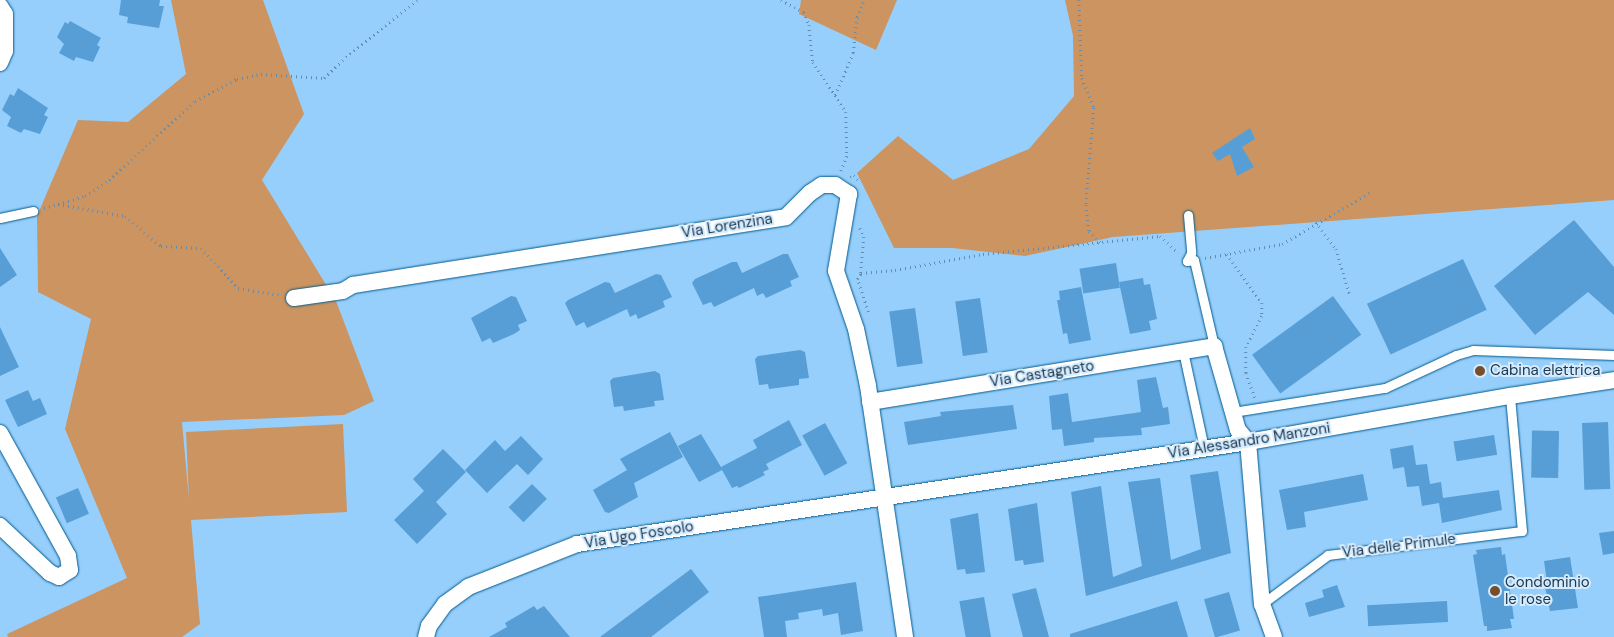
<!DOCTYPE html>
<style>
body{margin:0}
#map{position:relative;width:1614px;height:637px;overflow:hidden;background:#96cffc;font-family:"DM Sans",sans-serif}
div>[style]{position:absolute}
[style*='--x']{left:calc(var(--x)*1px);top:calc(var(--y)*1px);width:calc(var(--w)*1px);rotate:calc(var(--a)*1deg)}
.green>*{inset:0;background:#cb9461}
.building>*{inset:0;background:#569ed5;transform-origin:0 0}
.path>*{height:2.5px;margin-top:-1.25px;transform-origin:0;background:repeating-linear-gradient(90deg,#608db0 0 1px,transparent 0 5px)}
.roads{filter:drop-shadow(0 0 1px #035b8d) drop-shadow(0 0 1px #035b8d)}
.lane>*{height:9px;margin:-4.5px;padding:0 4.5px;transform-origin:4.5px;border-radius:4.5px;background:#fff}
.street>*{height:16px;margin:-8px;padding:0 8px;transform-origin:8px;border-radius:8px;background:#fff}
.dots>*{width:14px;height:14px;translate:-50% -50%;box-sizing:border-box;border:2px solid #d6ebfd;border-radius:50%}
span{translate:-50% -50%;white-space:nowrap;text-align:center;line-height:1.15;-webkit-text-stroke:4px #d6ebfd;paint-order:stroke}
.street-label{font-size:15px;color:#1a384f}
.poi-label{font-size:15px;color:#1a384f}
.left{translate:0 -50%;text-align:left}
</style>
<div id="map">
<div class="green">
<i style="clip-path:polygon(171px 0,263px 0,304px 114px,262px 180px,336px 301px,374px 401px,344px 415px,182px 422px,189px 500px,186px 432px,343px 424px,347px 512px,191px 520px,200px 624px,182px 637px,8px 637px,7px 634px,127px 578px,65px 429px,91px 319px,38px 292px,37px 216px,78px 120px,128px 122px,186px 74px)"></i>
<i style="clip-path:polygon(801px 0,897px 0,876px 50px,799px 14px)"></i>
<i style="clip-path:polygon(1065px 0,1614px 0,1614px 200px,1113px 237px,1025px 256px,952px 248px,894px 248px,857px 173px,898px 136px,953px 180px,1029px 149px,1074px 96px,1073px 36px)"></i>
</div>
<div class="building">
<i style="clip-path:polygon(121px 0,160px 0,159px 6px,164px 6px,159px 28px,127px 23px,128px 17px,119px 15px)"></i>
<i style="clip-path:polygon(70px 21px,101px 38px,97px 45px,100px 47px,93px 62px,76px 57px,74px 61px,59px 53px,64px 44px,57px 37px,65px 22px,68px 24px)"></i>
<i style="clip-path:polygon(18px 88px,48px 108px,44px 115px,48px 117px,40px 134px,24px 129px,21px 133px,7px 126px,11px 117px,2px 110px,10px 94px,14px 96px)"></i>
<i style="clip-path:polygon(1250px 128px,1255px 139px,1242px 147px,1254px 167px,1237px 176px,1230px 154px,1218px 161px,1212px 153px)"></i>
<i style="clip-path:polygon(1574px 220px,1614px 267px,1614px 315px,1588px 292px,1535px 335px,1494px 286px)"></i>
<i style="clip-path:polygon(0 248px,17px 275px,0 287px)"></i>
<i style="clip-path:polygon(783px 254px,788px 254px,799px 277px,790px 281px,792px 286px,766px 298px,763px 293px,757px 296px,754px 288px,714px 307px,711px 302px,703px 305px,692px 283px,695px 279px,732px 262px,737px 262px,742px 273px)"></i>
<i style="left:1463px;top:259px;width:56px;height:106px;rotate:65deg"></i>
<i style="left:1116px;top:263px;width:25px;height:37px;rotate:81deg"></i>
<i style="clip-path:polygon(656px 274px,661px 275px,672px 297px,663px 301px,665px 307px,638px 319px,636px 314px,630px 317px,627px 309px,587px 328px,584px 322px,576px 326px,565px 303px,568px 300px,605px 282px,610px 283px,615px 293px)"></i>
<i style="clip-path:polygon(1143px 278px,1144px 285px,1150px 284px,1157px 319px,1149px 321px,1151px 330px,1130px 334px,1119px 282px)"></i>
<i style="clip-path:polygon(1081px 287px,1091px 340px,1069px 344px,1067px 333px,1063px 334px,1057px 300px,1060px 300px,1059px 291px)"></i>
<i style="clip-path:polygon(511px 296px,516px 297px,527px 321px,518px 325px,520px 330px,514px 334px,493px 343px,490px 338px,482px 342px,471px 318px)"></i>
<i style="left:1333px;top:296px;width:48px;height:100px;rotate:54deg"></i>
<i style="left:980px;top:298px;width:55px;height:25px;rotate:82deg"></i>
<i style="left:915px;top:308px;width:56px;height:26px;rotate:82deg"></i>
<i style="clip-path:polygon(0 327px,19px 367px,0 376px)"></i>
<i style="clip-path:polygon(800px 350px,805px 352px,809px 378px,799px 379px,799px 385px,769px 389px,768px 384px,759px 385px,755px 359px,758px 356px)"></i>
<i style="clip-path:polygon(655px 371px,660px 374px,664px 400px,654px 401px,655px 406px,624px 411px,623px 406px,614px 407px,610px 381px,613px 378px)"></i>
<i style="clip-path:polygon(1156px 377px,1163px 408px,1168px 407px,1170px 424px,1141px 428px,1142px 435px,1094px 438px,1094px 442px,1064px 446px,1062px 429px,1052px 430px,1049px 396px,1068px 393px,1072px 422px,1141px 412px,1137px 380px)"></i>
<i style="clip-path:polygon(28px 390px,33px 401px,40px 398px,47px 414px,18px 427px,5px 400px)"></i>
<i style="clip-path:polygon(1013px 405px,1017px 429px,908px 445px,904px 422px,941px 416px,940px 412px)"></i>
<i style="clip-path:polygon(789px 420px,802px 445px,766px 464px,769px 469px,763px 472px,765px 475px,739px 488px,737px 486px,732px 488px,722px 470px,699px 482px,678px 446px,701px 434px,721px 467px,757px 448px,753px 440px)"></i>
<i style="left:1608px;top:422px;width:67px;height:26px;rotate:88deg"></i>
<i style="left:825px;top:423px;width:46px;height:26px;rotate:61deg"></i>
<i style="left:1559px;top:431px;width:47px;height:27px;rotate:91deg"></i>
<i style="clip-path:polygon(670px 432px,683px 457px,634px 483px,638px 497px,609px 513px,605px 512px,593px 490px,627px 470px,620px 459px)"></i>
<i style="left:1494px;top:435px;width:20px;height:41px;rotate:81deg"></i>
<i style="clip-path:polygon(521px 436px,543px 459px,528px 475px,517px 464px,487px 493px,465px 470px,495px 440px,505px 451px)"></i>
<i style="clip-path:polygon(1413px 445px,1416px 465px,1427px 464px,1430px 484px,1441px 482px,1443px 498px,1499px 490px,1502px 510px,1442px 523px,1439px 503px,1422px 506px,1419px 486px,1407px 487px,1404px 467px,1393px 469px,1390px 449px)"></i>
<i style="clip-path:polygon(443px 449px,466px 472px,436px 502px,447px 514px,417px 544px,394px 520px,424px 491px,413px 479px)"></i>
<i style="clip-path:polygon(1218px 471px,1231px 553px,1086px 596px,1071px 492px,1101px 486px,1113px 577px,1142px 566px,1128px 482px,1160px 478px,1171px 560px,1201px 549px,1190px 475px)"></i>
<i style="clip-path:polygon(1363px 474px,1368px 500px,1304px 512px,1306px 527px,1287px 530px,1279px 490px)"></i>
<i style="left:532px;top:484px;width:21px;height:33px;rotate:45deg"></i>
<i style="left:78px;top:488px;width:28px;height:24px;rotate:67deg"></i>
<i style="clip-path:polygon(1037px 503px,1044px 562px,1024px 565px,1023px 560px,1015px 561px,1008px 509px)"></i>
<i style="clip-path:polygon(978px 513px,985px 572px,966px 574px,965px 569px,957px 570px,950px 519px)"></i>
<i style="clip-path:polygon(1614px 531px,1614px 553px,1603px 555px,1599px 533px)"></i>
<i style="clip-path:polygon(1501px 547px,1502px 555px,1505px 554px,1514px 619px,1510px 619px,1512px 628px,1487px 631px,1487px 626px,1484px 626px,1473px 555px,1477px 554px,1476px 550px)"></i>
<i style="clip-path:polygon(1570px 557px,1578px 608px,1550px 611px,1544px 582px,1547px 582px,1544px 561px)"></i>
<i style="clip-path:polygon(691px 569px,709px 592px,651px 637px,600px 637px)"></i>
<i style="clip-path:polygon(856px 582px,863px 631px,841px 635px,838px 613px,823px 616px,822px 609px,798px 613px,799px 619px,785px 621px,787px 637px,764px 637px,758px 597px)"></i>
<i style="clip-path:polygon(1337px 585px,1345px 607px,1309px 617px,1305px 603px,1324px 597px,1322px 590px)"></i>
<i style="clip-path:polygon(1036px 588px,1049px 637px,1023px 637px,1012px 594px)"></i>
<i style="left:1229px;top:592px;width:40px;height:26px;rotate:74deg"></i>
<i style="left:984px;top:597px;width:41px;height:25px;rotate:80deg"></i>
<i style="clip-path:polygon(1177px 601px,1188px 637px,1070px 637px,1070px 634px)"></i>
<i style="left:1447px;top:601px;width:21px;height:80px;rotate:87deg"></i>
<i style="clip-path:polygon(534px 606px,537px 610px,544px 606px,570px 637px,489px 637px,507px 627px,505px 623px)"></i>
</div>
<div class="path">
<i style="--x:781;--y:0;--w:26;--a:28"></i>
<i style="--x:804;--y:12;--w:14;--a:69"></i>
<i style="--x:809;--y:25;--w:37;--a:84"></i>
<i style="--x:813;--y:62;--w:60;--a:56.6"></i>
<i style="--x:846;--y:112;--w:44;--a:88.7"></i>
<i style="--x:847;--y:156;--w:17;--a:111"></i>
<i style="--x:1079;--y:0;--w:78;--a:87.8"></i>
<i style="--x:1082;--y:78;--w:32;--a:68"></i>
<i style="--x:1094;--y:108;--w:97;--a:94.7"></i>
<i style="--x:1086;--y:205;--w:26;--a:83"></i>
<i style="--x:1089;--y:231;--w:16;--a:45"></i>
<i style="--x:835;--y:95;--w:46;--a:-66.8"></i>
<i style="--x:853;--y:53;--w:36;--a:-84"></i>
<i style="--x:857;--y:17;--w:18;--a:-68"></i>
<i style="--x:850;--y:177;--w:4;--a:-27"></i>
<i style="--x:854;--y:175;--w:8;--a:50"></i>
<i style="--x:58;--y:204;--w:68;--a:10.2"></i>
<i style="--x:125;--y:216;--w:47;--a:39.8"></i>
<i style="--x:161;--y:246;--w:40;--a:2.9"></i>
<i style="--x:201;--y:248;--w:54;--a:47.2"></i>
<i style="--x:238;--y:288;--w:43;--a:9.5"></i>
<i style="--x:44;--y:208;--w:43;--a:-16.3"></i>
<i style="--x:85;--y:196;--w:29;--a:-34"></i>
<i style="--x:109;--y:180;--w:117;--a:-42.6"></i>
<i style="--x:195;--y:101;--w:47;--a:-27.6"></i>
<i style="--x:237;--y:79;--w:25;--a:-12"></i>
<i style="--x:261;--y:74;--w:63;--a:3.6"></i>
<i style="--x:324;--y:78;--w:30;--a:-44"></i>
<i style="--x:346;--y:57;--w:91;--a:-38.8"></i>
<i style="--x:1316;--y:222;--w:34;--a:53"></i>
<i style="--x:1336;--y:249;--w:48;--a:73.1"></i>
<i style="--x:860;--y:228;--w:10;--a:66"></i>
<i style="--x:864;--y:237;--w:36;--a:95"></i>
<i style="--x:1227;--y:254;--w:60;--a:54.5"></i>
<i style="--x:1262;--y:303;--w:13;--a:90"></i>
<i style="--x:1262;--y:316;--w:35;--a:117"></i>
<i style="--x:1246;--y:347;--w:26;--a:90"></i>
<i style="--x:1246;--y:373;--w:27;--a:70"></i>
<i style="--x:1205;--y:258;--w:78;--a:-10.3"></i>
<i style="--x:1282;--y:244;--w:101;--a:-30.4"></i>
<i style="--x:868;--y:312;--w:35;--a:-108"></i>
<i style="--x:857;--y:279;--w:7;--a:-56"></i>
<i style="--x:861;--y:273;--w:34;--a:-5"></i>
<i style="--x:895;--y:270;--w:89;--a:-10.3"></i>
<i style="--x:983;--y:254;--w:178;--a:-5.8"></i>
<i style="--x:1160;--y:236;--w:25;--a:42"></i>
</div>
<div class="roads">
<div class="lane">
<i style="--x:1188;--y:215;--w:38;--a:85"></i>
<i style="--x:1191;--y:253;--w:9;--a:117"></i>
<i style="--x:1187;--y:261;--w:7;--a:-8"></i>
<i style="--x:1194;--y:260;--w:88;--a:76.9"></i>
<i style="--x:0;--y:218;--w:34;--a:-12"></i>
<i style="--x:1183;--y:351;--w:90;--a:77.8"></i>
<i style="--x:1233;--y:412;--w:154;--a:-9"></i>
<i style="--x:1385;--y:388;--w:78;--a:-24.9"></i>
<i style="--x:1456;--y:355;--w:18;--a:-16"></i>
<i style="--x:1473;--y:350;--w:141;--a:2"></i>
<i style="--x:1262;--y:604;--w:82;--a:-36.6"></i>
<i style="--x:1328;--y:555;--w:195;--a:-7.1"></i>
<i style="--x:1522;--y:531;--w:136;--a:-95.1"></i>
</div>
<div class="street">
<i style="--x:0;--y:6;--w:9;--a:58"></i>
<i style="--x:5;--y:14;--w:37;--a:90"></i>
<i style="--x:5;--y:51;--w:13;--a:113"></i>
<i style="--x:294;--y:298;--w:49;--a:-8.1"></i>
<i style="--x:343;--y:291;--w:12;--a:-31"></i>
<i style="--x:353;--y:285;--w:438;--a:-8.9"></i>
<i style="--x:786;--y:217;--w:34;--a:-45"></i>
<i style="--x:810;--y:193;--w:14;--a:-34"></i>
<i style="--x:822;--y:185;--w:13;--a:0"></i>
<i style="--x:835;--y:185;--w:17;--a:33"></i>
<i style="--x:849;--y:194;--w:78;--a:99.6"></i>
<i style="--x:836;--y:271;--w:61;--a:71"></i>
<i style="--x:856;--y:329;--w:58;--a:78.1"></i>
<i style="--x:868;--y:386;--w:254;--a:81.6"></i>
<i style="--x:870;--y:402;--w:349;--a:-9.2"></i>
<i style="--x:1214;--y:346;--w:87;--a:74.1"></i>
<i style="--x:1238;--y:430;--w:16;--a:50"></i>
<i style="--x:0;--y:433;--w:141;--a:61.1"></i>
<i style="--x:68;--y:556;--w:14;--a:82"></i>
<i style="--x:70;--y:570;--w:13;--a:148"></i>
<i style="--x:59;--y:577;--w:10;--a:-156"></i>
<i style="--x:50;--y:573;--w:69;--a:-136.8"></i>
<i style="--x:1248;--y:442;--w:163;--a:85.1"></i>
<i style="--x:1262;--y:604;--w:35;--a:70"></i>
<i style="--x:426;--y:637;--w:11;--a:-75"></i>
<i style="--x:429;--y:626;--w:27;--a:-54"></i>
<i style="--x:445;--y:604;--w:29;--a:-36"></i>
<i style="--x:468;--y:587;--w:117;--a:-21.5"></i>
<i style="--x:577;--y:544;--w:679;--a:-8.64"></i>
<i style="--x:1248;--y:442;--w:266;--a:-10"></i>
<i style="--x:1510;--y:396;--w:105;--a:-8.7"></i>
</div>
</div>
<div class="dots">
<i style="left:1480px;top:371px;background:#754f2b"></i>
<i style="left:1495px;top:591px;background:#754f2b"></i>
</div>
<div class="street-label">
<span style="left:727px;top:226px;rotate:-9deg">Via Lorenzina</span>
<span style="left:1042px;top:374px;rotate:-9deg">Via Castagneto</span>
<span style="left:1249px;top:441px;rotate:-9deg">Via Alessandro Manzoni</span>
<span style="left:639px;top:535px;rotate:-9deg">Via Ugo Foscolo</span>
<span style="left:1399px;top:546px;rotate:-7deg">Via delle Primule</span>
</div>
<div class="poi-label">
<span class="left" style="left:1490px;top:371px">Cabina elettrica</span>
<span class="left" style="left:1505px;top:591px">Condominio<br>le rose</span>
</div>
</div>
